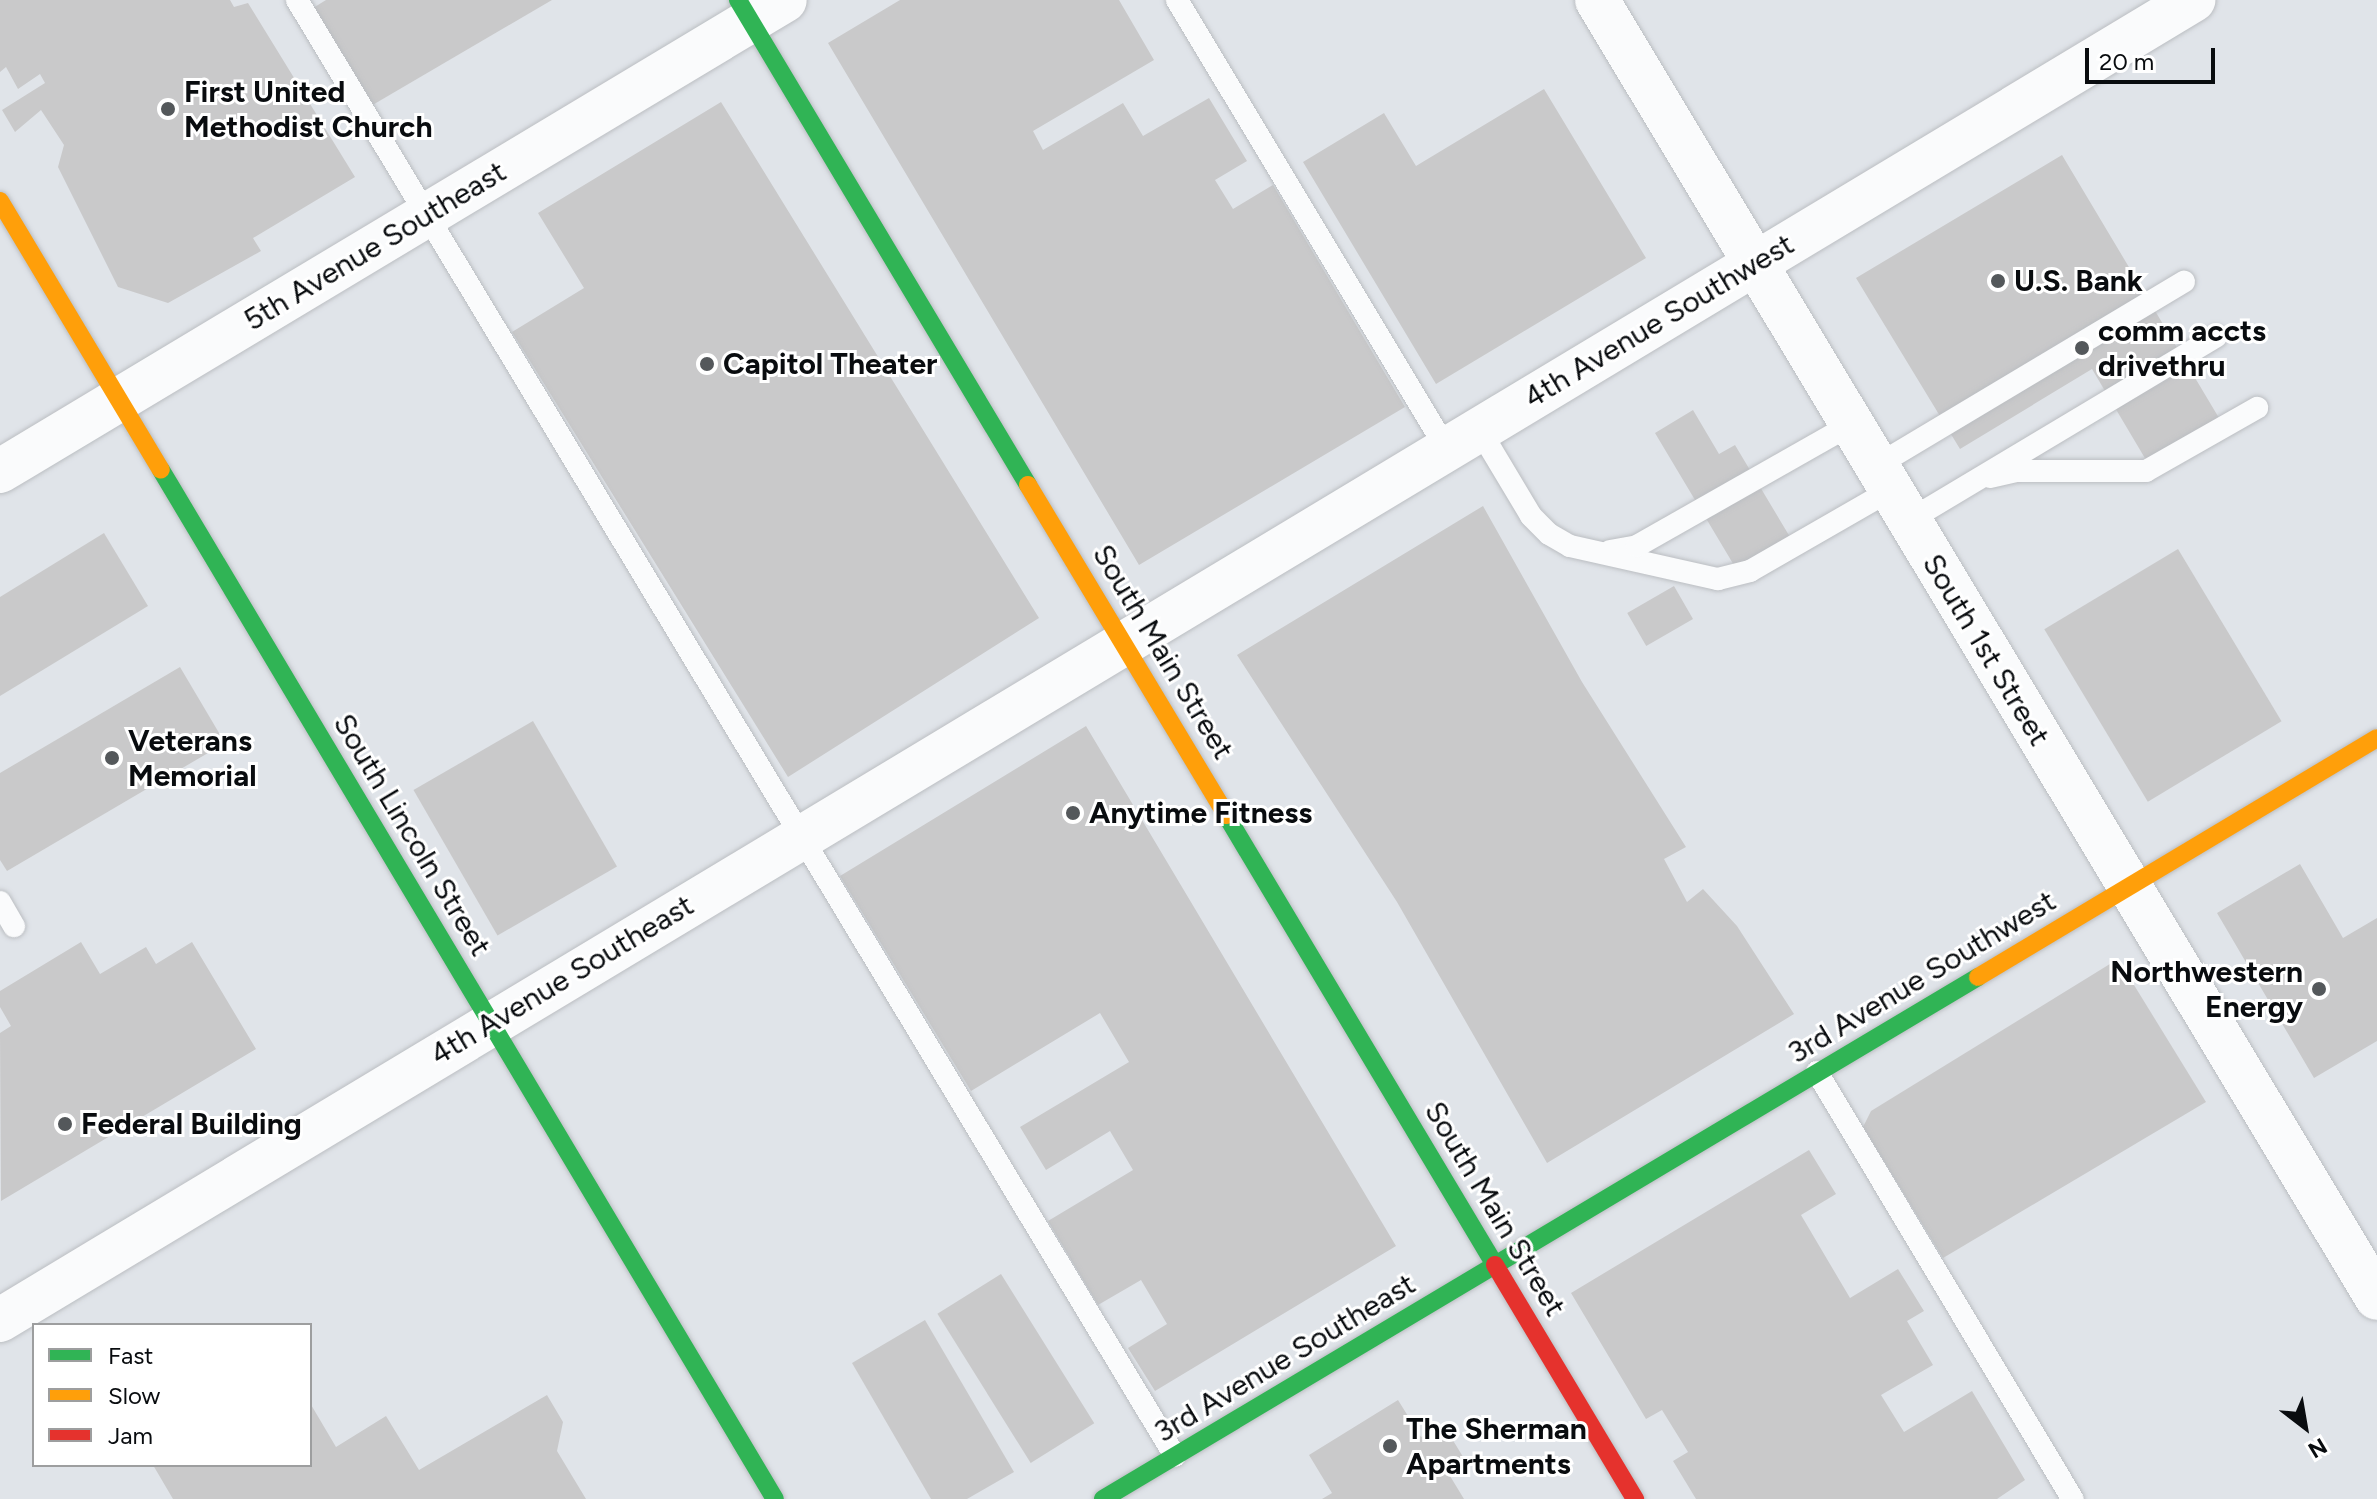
<!DOCTYPE html>
<style>
body{margin:0}
#map{position:relative;width:2377px;height:1499px;overflow:hidden;background:#e0e4e9;font-family:Figtree,sans-serif}
div>[style]{position:absolute}
[style*='--x']{left:calc(var(--x)*1px);top:calc(var(--y)*1px);width:calc(var(--w)*1px);rotate:calc(var(--a)*1deg)}
.building>*{inset:0;background:#c9c9ca;transform-origin:0 0}
.roads{filter:drop-shadow(0 0 2px #bbbec2) drop-shadow(0 0 2px #bbbec2)}
.lane>*{height:22px;margin:-11px;padding:0 11px;transform-origin:11px;border-radius:11px;background:#fafbfc}
.street>*{height:44px;margin:-22px;padding:0 22px;transform-origin:22px;border-radius:22px;background:#fafbfc}
.fast>*{height:18px;margin:-9px;padding:0 9px;transform-origin:9px;border-radius:9px;background:#30b455}
.slow>*{height:18px;margin:-9px;padding:0 9px;transform-origin:9px;border-radius:9px;background:#ff9f0a}
.jam>*{height:18px;margin:-9px;padding:0 9px;transform-origin:9px;border-radius:9px;background:#e5322d}
.dots>*{width:22px;height:22px;translate:-50% -50%;box-sizing:border-box;border:4px solid #fff;border-radius:50%}
span{translate:-50% -50%;white-space:nowrap;text-align:center;line-height:1.15;-webkit-text-stroke:6px #fff;paint-order:stroke}
.poi-label{font-size:30px;color:#090c0f;font-weight:700}
.left{translate:0 -50%;text-align:left}
.right{translate:-100% -50%;text-align:right}
.street-label{font-size:30px;color:#090c0f}
.legend{position:absolute;left:32px;top:1323px;width:280px;height:144px;box-sizing:border-box;background:#fff;border:2px solid #9d9e9f;margin:0;padding:10px 14px;list-style:none;font-size:24px;color:#090c0f}
.legend li{display:flex;align-items:center;gap:16px;height:40px}
.legend b{width:40px;border:2px solid #9d9e9f}
.north{position:absolute;left:2265px;top:1387px;width:80px;height:80px;-webkit-text-stroke:6px #fff;paint-order:stroke;rotate:149deg;font-size:22px;font-weight:700;line-height:32px;text-align:center;color:#090c0f}
.north::after{content:'';display:block;margin:auto;width:28px;height:36px;background:#090c0f;clip-path:polygon(50% 0,100% 100%,50% 72%,0 100%)}
.scale{position:absolute;left:2085px;top:48px;width:130px;height:36px;box-sizing:border-box;border:4px solid #090c0f;border-top:0;padding-left:10px;font-size:24px;line-height:28px;white-space:nowrap;color:#090c0f;-webkit-text-stroke:6px #fff;paint-order:stroke}
</style>
<div id="map">
<div class="building">
<i style="clip-path:polygon(0 0,230px 0,234px 7px,248px 3px,355px 177px,253px 238px,261px 251px,168px 303px,118px 287px,58px 167px,64px 145px,41px 110px,15px 132px,2px 110px,45px 83px,40px 74px,18px 89px,6px 67px,0 72px)"></i>
<i style="clip-path:polygon(326px 0,552px 0,364px 110px,305px 13px)"></i>
<i style="clip-path:polygon(900px 0,1119px 0,1154px 60px,1033px 131px,1043px 150px,1123px 103px,1143px 136px,1209px 98px,1247px 161px,1215px 180px,1233px 209px,1273px 185px,1405px 407px,1139px 565px,828px 43px)"></i>
<i style="clip-path:polygon(1544px 89px,1646px 258px,1436px 384px,1303px 162px,1384px 113px,1416px 166px)"></i>
<i style="clip-path:polygon(721px 102px,1039px 618px,788px 777px,512px 332px,584px 288px,538px 213px)"></i>
<i style="clip-path:polygon(2062px 155px,2222px 423px,2149px 465px,2092px 369px,1960px 449px,1856px 278px)"></i>
<i style="clip-path:polygon(1693px 410px,1719px 454px,1735px 445px,1790px 537px,1744px 582px,1655px 433px)"></i>
<i style="clip-path:polygon(1483px 506px,1582px 682px,1686px 847px,1664px 859px,1687px 902px,1703px 889px,1737px 926px,1794px 1014px,1547px 1163px,1397px 902px,1237px 655px)"></i>
<i style="clip-path:polygon(104px 533px,148px 606px,0 696px,0 597px)"></i>
<i style="left:2178px;top:549px;width:201px;height:156px;rotate:59deg"></i>
<i style="left:1674px;top:586px;width:38px;height:54px;rotate:60deg"></i>
<i style="clip-path:polygon(180px 667px,225px 743px,7px 871px,0 860px,0 773px)"></i>
<i style="left:533px;top:721px;width:168px;height:138px;rotate:60deg"></i>
<i style="clip-path:polygon(1086px 726px,1396px 1246px,1155px 1391px,1128px 1348px,1167px 1324px,1141px 1280px,1098px 1305px,1048px 1221px,1133px 1170px,1110px 1131px,1046px 1170px,1020px 1127px,1129px 1062px,1100px 1013px,971px 1091px,840px 876px)"></i>
<i style="clip-path:polygon(2300px 864px,2343px 938px,2377px 918px,2377px 1041px,2314px 1078px,2217px 913px)"></i>
<i style="clip-path:polygon(81px 942px,100px 974px,146px 947px,156px 964px,192px 942px,256px 1049px,1px 1201px,0 1033px,11px 1026px,0 1007px,0 991px)"></i>
<i style="clip-path:polygon(2118px 959px,2206px 1102px,1943px 1258px,1863px 1127px,1871px 1111px)"></i>
<i style="clip-path:polygon(1809px 1150px,1836px 1194px,1801px 1215px,1850px 1298px,1898px 1269px,1924px 1311px,1907px 1321px,1933px 1365px,1881px 1395px,1904px 1432px,1972px 1391px,2025px 1480px,1997px 1499px,1696px 1499px,1673px 1461px,1688px 1452px,1662px 1410px,1646px 1419px,1571px 1293px)"></i>
<i style="left:1001px;top:1274px;width:176px;height:75px;rotate:58deg"></i>
<i style="clip-path:polygon(925px 1320px,1014px 1472px,967px 1499px,931px 1499px,852px 1363px)"></i>
<i style="clip-path:polygon(547px 1395px,563px 1422px,557px 1451px,586px 1499px,173px 1499px,153px 1465px,310px 1465px,310px 1403px,336px 1447px,386px 1416px,419px 1470px)"></i>
<i style="clip-path:polygon(1398px 1400px,1421px 1437px,1443px 1424px,1468px 1465px,1450px 1476px,1464px 1499px,1322px 1499px,1332px 1493px,1309px 1455px)"></i>
</div>
<div class="roads">
<div class="lane">
<i style="--x:297;--y:0;--w:1700;--a:58.91"></i>
<i style="--x:1177;--y:0;--w:523;--a:59.02"></i>
<i style="--x:1479;--y:429;--w:101;--a:59.1"></i>
<i style="--x:1531;--y:516;--w:25;--a:45"></i>
<i style="--x:1549;--y:534;--w:24;--a:30"></i>
<i style="--x:1570;--y:546;--w:152;--a:12.6"></i>
<i style="--x:1718;--y:579;--w:33;--a:-14"></i>
<i style="--x:1750;--y:571;--w:163;--a:-29.9"></i>
<i style="--x:1876;--y:466;--w:359;--a:-30.9"></i>
<i style="--x:1990;--y:477;--w:27;--a:-13"></i>
<i style="--x:2016;--y:471;--w:130;--a:0"></i>
<i style="--x:2146;--y:471;--w:128;--a:-29.6"></i>
<i style="--x:1908;--y:521;--w:359;--a:-30.9"></i>
<i style="--x:1610;--y:551;--w:27;--a:-10"></i>
<i style="--x:1637;--y:546;--w:247;--a:-29.6"></i>
<i style="--x:0;--y:902;--w:28;--a:60"></i>
<i style="--x:1817;--y:1072;--w:498;--a:59.1"></i>
</div>
<div class="street">
<i style="--x:1597;--y:0;--w:1514;--a:59"></i>
<i style="--x:0;--y:471;--w:915;--a:-30.96"></i>
<i style="--x:0;--y:1320;--w:2560;--a:-31.04"></i>
</div>
<div class="fast">
<i style="--x:738;--y:0;--w:565;--a:59.12"></i>
<i style="--x:161;--y:470;--w:1198;--a:59.18"></i>
<i style="--x:1226;--y:815;--w:524;--a:59.13"></i>
<i style="--x:1103;--y:1499;--w:1019;--a:-30.82"></i>
</div>
<div class="slow">
<i style="--x:0;--y:201;--w:313;--a:59.1"></i>
<i style="--x:1028;--y:485;--w:385;--a:59"></i>
<i style="--x:1978;--y:977;--w:465;--a:-30.9"></i>
</div>
<div class="jam">
<i style="--x:1495;--y:1265;--w:273;--a:59.1"></i>
</div>
</div>
<div class="dots">
<i style="left:168px;top:109px;background:#54585b"></i>
<i style="left:1998px;top:281px;background:#54585b"></i>
<i style="left:2082px;top:348px;background:#54585b"></i>
<i style="left:707px;top:364px;background:#54585b"></i>
<i style="left:112px;top:758px;background:#54585b"></i>
<i style="left:1073px;top:813px;background:#54585b"></i>
<i style="left:2319px;top:989px;background:#54585b"></i>
<i style="left:65px;top:1124px;background:#54585b"></i>
<i style="left:1390px;top:1446px;background:#54585b"></i>
</div>
<div class="poi-label">
<span class="left" style="left:184px;top:109px">First United<br>Methodist Church</span>
<span class="left" style="left:2014px;top:281px">U.S. Bank</span>
<span class="left" style="left:2098px;top:348px">comm accts<br>drivethru</span>
<span class="left" style="left:723px;top:364px">Capitol Theater</span>
<span class="left" style="left:128px;top:758px">Veterans<br>Memorial</span>
<span class="left" style="left:1089px;top:813px">Anytime Fitness</span>
<span class="right" style="left:2303px;top:989px">Northwestern<br>Energy</span>
<span class="left" style="left:81px;top:1124px">Federal Building</span>
<span class="left" style="left:1406px;top:1446px">The Sherman<br>Apartments</span>
</div>
<div class="street-label">
<span style="left:375px;top:246px;rotate:-31deg">5th Avenue Southeast</span>
<span style="left:1659px;top:321px;rotate:-31deg">4th Avenue Southwest</span>
<span style="left:1986px;top:650px;rotate:59deg">South 1st Street</span>
<span style="left:1163px;top:652px;rotate:59deg">South Main Street</span>
<span style="left:412px;top:835px;rotate:59deg">South Lincoln Street</span>
<span style="left:1922px;top:977px;rotate:-31deg">3rd Avenue Southwest</span>
<span style="left:562px;top:980px;rotate:-31deg">4th Avenue Southeast</span>
<span style="left:1495px;top:1209px;rotate:59deg">South Main Street</span>
<span style="left:1285px;top:1358px;rotate:-31deg">3rd Avenue Southeast</span>
</div>
<ul class="legend">
<li><b style="height:10px;background:#30b455"></b>Fast</li>
<li><b style="height:10px;background:#ff9f0a"></b>Slow</li>
<li><b style="height:10px;background:#e5322d"></b>Jam</li>
</ul>
<div class="north">N</div>
<div class="scale">20 m</div>
</div>
